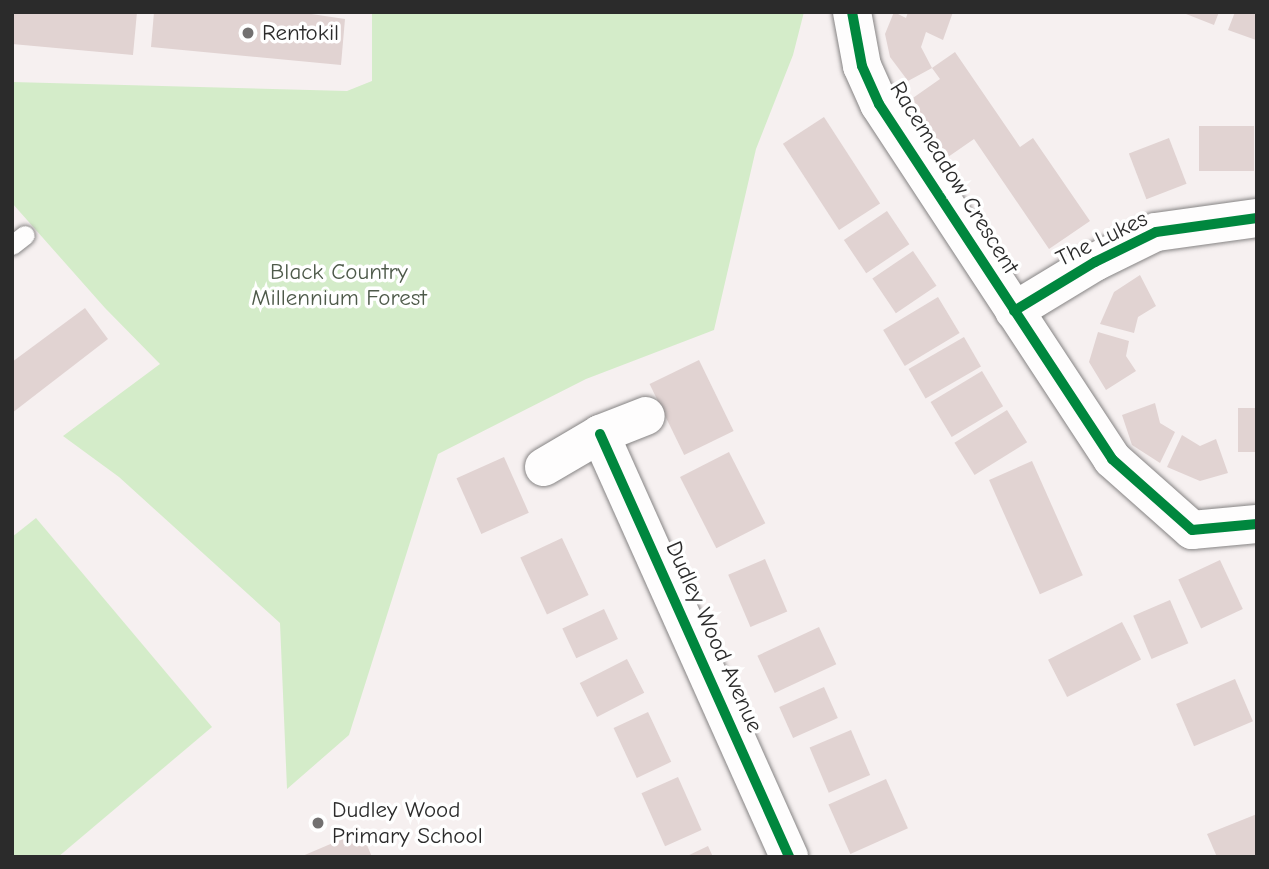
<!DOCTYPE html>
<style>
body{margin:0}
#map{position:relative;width:1269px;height:869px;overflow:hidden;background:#f6f0f0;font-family:"Comic Neue",sans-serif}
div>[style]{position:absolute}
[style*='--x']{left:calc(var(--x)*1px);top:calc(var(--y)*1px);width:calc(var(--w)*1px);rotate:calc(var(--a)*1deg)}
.green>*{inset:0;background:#d4ecc9}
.building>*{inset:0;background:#e1d3d2;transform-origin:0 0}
.roads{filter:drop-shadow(0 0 2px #868484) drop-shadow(0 0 2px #868484)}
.service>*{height:19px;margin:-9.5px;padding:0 9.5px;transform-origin:9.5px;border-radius:9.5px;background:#fefdfd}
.minor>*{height:38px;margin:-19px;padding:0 19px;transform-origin:19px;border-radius:19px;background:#fefdfd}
.cycleway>*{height:10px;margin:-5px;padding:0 5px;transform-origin:5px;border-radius:5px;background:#00873e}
.dots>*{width:19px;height:19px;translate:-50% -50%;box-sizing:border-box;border:4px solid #fff;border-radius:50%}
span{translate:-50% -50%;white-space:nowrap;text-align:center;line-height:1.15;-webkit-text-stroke:7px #fff;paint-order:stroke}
.poi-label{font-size:23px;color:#2b2b2b}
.left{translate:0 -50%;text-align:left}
.street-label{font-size:23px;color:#2b2b2b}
.park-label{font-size:23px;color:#4e5a4a}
.frame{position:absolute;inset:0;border:14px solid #2b2b2b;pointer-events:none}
</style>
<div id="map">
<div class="green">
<i style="clip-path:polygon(372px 12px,804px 12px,793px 55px,756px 149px,714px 330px,586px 379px,438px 454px,349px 735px,287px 789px,280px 623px,119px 477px,63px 436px,160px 364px,105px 308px,12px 203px,12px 82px,347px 91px,372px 81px)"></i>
<i style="clip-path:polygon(36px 518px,212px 727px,58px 857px,12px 857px,12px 537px)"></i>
</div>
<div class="building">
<i style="clip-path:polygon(12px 12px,137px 12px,133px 55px,12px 44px)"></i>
<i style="clip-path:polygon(154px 12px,298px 12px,345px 19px,341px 65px,151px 47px)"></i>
<i style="clip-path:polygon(894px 12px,906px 18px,908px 12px,953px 12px,943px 40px,926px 32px,921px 47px,932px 68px,908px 81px,890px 57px,885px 34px)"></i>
<i style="clip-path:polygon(1181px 12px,1219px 12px,1214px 25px)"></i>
<i style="clip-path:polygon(1235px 12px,1257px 12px,1256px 40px,1228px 30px)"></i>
<i style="clip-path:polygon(955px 52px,1020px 147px,1033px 138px,1090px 221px,1049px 249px,974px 139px,948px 157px,910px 100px,940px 79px,932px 68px)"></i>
<i style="left:824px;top:117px;width:103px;height:49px;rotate:57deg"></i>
<i style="left:1199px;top:126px;width:55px;height:45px"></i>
<i style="left:1169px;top:138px;width:49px;height:43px;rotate:69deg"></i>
<i style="left:887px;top:211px;width:40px;height:52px;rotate:56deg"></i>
<i style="left:913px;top:251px;width:42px;height:49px;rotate:56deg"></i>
<i style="clip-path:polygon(1140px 275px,1156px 306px,1138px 317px,1134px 333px,1100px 324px,1114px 292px)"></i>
<i style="left:938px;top:297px;width:42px;height:64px;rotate:59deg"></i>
<i style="clip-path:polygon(85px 308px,108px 339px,12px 413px,12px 362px)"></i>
<i style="clip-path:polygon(1098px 332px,1129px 341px,1126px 356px,1136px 371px,1106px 390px,1089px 362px)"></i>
<i style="left:964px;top:337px;width:34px;height:64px;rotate:60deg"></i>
<i style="left:699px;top:360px;width:79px;height:55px;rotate:64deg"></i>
<i style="left:982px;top:371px;width:41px;height:60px;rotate:59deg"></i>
<i style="clip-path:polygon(1155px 403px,1160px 423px,1175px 432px,1160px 463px,1132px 445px,1122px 415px)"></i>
<i style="left:1257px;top:408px;width:44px;height:19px;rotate:90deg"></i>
<i style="left:1007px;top:410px;width:38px;height:62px;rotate:58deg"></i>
<i style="clip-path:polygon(1182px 435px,1200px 446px,1216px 439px,1228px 473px,1200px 481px,1167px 467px)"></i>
<i style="left:729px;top:452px;width:80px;height:55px;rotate:63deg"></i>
<i style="left:504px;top:457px;width:61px;height:52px;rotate:66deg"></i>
<i style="left:1032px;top:461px;width:125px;height:47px;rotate:66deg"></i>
<i style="left:562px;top:538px;width:63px;height:46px;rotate:65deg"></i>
<i style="left:765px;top:559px;width:57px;height:40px;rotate:67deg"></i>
<i style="left:1220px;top:560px;width:54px;height:46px;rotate:65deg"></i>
<i style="left:1170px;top:600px;width:47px;height:40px;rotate:67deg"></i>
<i style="left:604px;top:609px;width:33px;height:46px;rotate:65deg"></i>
<i style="left:1122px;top:622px;width:42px;height:83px;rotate:63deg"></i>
<i style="left:819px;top:627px;width:41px;height:68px;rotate:65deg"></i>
<i style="left:627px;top:659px;width:38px;height:53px;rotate:63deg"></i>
<i style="left:1235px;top:679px;width:46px;height:64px;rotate:67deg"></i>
<i style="left:824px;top:687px;width:34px;height:49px;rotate:66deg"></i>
<i style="left:648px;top:712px;width:55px;height:38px;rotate:65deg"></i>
<i style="left:851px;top:730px;width:49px;height:45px;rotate:67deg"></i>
<i style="left:678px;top:777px;width:58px;height:40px;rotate:66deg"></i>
<i style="left:886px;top:779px;width:54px;height:63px;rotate:66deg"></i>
<i style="clip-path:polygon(1257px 814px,1257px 857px,1217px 857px,1207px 834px)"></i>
<i style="clip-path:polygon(361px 831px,372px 857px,300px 857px)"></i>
<i style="clip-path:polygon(708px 846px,713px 857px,685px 857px)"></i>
</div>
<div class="roads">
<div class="service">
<i style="--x:12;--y:245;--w:16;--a:-38"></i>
</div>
<div class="minor">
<i style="--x:852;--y:12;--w:55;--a:79.5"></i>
<i style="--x:862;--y:66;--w:42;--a:65.9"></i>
<i style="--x:879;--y:104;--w:425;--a:56.7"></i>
<i style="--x:1112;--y:459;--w:107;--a:41.6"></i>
<i style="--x:1192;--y:530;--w:65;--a:-5.3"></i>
<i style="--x:1014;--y:311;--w:95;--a:-31.2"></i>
<i style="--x:1095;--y:262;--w:68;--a:-26.2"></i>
<i style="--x:1156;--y:232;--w:102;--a:-7.9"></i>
<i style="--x:600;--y:434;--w:463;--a:65.9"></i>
<i style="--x:544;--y:467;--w:65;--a:-30.5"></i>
<i style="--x:600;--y:434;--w:49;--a:-21.4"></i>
</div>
</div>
<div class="cycleway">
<i style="--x:852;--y:12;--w:55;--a:79.5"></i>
<i style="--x:862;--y:66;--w:42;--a:65.9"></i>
<i style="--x:879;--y:104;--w:425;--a:56.7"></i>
<i style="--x:1112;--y:459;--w:107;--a:41.6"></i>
<i style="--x:1192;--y:530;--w:65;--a:-5.3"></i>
<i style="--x:1014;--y:311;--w:95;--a:-31.2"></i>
<i style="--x:1095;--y:262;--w:68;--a:-26.2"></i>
<i style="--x:1156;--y:232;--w:102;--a:-7.9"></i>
<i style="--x:600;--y:434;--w:463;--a:65.9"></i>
</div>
<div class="dots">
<i style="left:248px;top:33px;background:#727070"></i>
<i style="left:318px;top:823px;background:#727070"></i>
</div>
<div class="poi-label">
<span class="left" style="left:262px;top:33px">Rentokil</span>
<span class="left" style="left:332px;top:823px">Dudley Wood<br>Primary School</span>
</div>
<div class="street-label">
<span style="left:954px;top:178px;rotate:58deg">Racemeadow Crescent</span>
<span style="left:1102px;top:239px;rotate:-26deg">The Lukes</span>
<span style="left:714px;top:637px;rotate:66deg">Dudley Wood Avenue</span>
</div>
<div class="park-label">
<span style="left:339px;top:285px">Black Country<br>Millennium Forest</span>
</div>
<div class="frame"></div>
</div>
